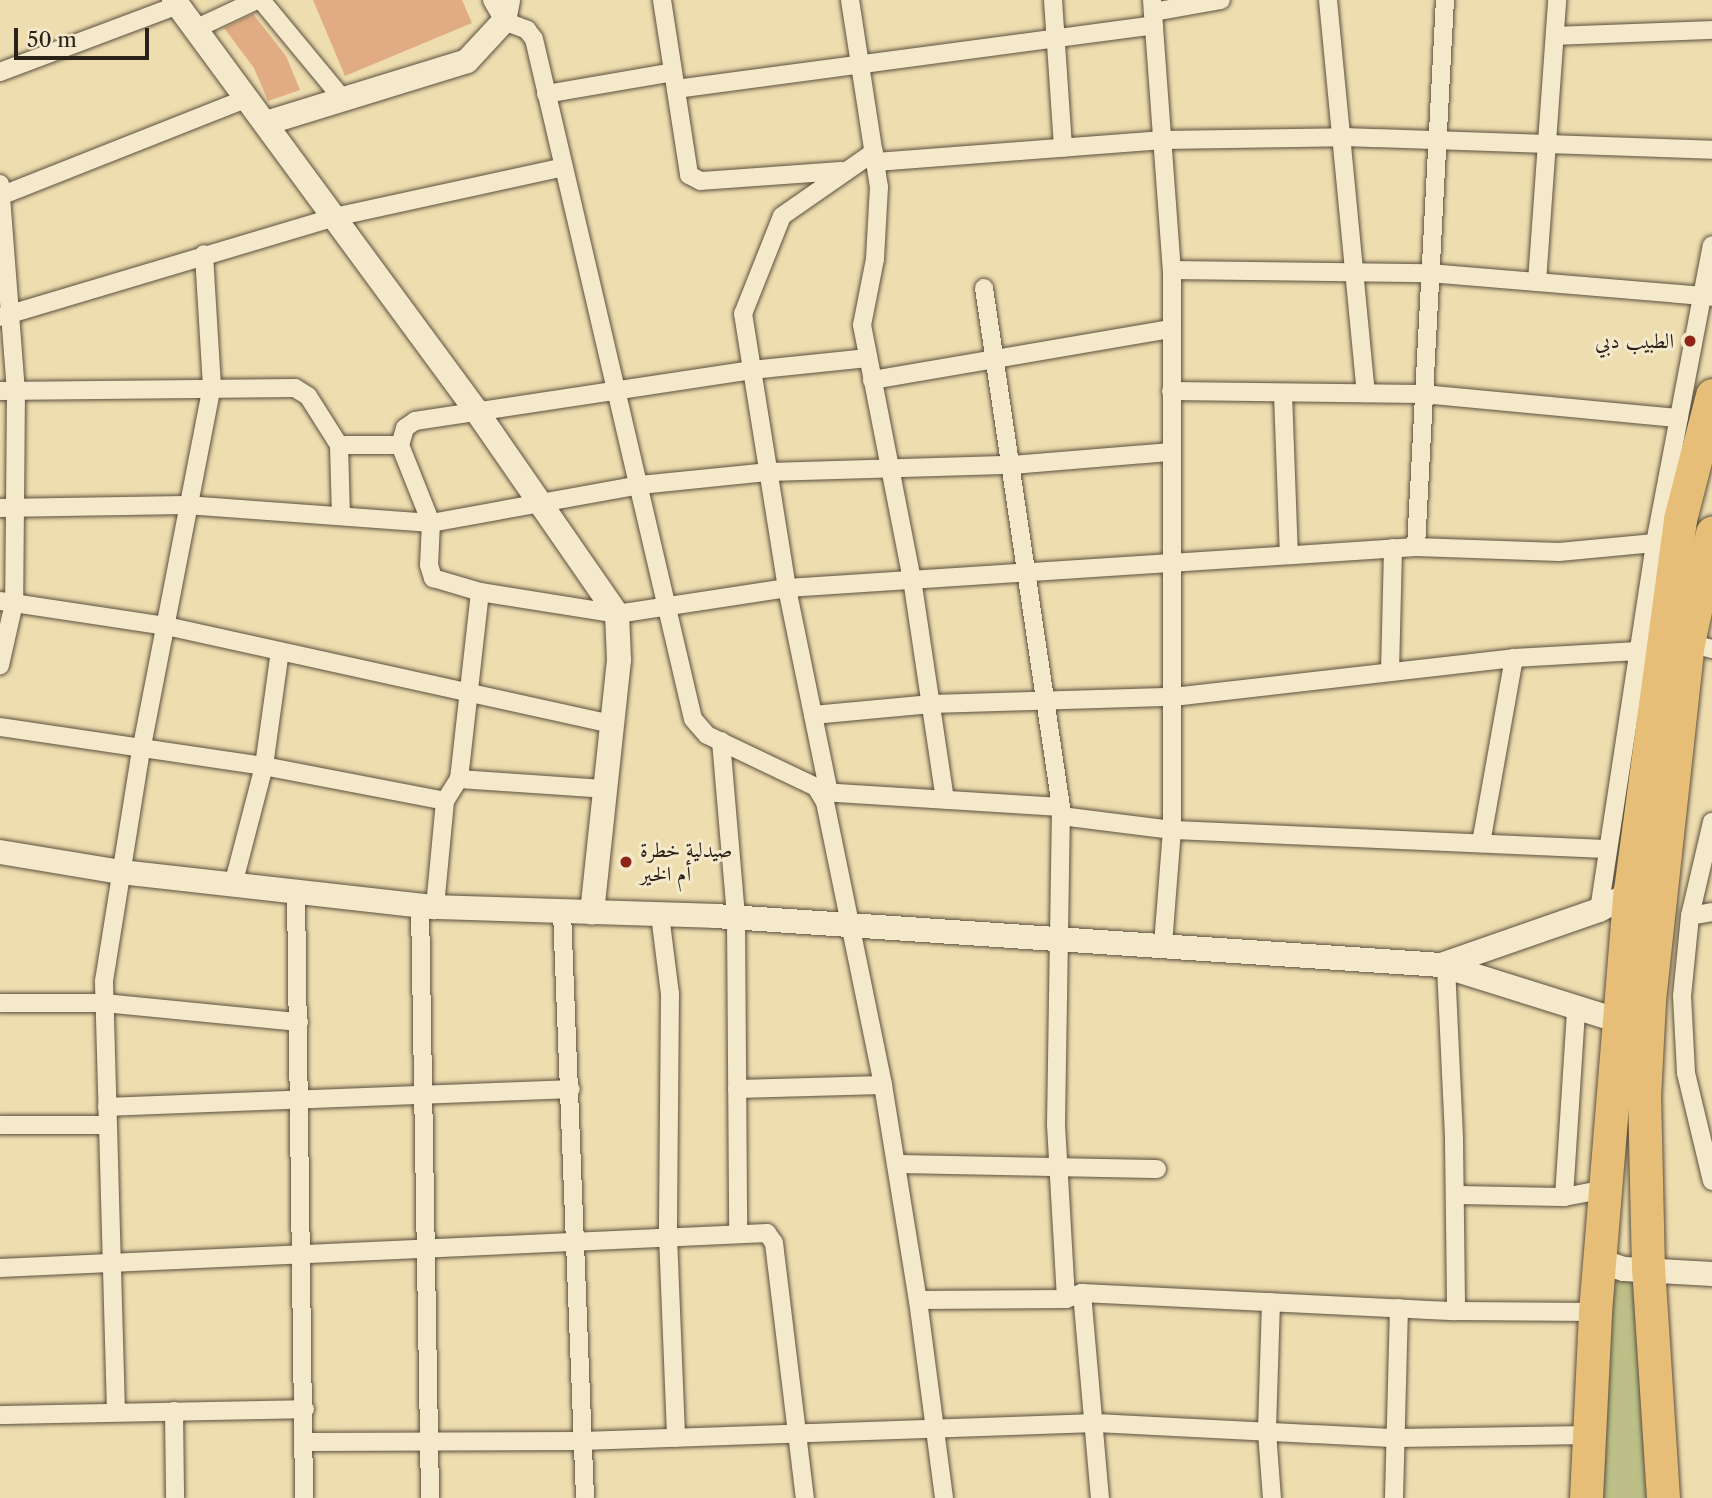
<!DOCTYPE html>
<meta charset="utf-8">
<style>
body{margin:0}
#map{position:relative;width:1712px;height:1498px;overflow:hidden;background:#eeddaf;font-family:"Libre Caslon Text",Amiri,serif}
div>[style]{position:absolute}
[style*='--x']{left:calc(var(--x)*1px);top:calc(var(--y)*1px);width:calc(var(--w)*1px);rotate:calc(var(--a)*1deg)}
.green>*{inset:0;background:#bcc088}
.building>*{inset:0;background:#e1ac84}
.roads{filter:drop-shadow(0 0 2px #5c503e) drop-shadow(0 0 2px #5c503e)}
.street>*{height:18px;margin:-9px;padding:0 9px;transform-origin:9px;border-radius:9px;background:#f4e9cb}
.secondary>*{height:24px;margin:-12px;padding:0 12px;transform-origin:12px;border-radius:12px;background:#f4e9cb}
.highway>*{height:33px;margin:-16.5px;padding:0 16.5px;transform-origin:16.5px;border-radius:16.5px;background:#e7be78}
.dots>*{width:19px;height:19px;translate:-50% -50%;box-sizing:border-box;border:4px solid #f4e9cb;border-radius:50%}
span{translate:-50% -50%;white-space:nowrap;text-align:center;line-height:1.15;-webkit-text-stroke:6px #f4e9cb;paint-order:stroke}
.poi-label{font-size:21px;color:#2c2119}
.right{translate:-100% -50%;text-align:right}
.left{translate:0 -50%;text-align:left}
.scale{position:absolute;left:14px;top:28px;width:135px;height:32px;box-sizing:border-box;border:4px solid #2c2119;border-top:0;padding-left:9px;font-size:21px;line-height:24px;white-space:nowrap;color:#2c2119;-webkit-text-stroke:5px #f4e9cb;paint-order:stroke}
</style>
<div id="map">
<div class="green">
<i style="clip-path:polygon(1633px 1276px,1652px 1498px,1595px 1498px,1605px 1278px)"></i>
</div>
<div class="building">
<i style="clip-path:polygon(313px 0,462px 0,472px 23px,345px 76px)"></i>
<i style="clip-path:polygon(253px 14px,286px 56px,300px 90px,268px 101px,254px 68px,224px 28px)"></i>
</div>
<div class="roads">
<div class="street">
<i style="--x:261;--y:0;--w:129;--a:50.4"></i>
<i style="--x:492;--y:0;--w:24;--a:60"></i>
<i style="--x:504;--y:21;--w:25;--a:21"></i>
<i style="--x:527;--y:30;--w:11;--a:52"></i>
<i style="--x:534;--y:39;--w:698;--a:76.84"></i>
<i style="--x:693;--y:719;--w:21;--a:49"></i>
<i style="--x:707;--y:735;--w:121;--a:25.5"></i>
<i style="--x:816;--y:787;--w:17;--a:59"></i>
<i style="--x:825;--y:802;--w:289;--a:78.4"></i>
<i style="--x:883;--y:1085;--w:218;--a:80.8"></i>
<i style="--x:662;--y:0;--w:177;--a:81.2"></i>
<i style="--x:689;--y:175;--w:13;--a:27"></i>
<i style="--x:701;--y:181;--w:141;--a:-4.1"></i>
<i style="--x:850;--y:0;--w:189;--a:81.2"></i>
<i style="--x:879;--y:187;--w:72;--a:93.2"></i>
<i style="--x:875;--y:259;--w:67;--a:101.1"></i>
<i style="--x:862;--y:325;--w:259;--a:78.9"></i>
<i style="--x:912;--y:579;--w:223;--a:81.5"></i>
<i style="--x:1053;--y:0;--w:148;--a:86.1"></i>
<i style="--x:1152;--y:0;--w:271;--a:85.8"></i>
<i style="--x:1172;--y:270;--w:560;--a:90"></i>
<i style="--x:1172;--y:830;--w:114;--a:94.5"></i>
<i style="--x:1328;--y:0;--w:395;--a:84.5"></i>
<i style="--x:1153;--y:12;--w:69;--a:-10"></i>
<i style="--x:195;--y:29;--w:68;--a:-25.1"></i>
<i style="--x:1555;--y:36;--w:157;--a:-2.2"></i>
<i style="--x:0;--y:72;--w:190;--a:-20.6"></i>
<i style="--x:676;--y:89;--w:482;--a:-7.6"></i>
<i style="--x:546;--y:94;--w:129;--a:-9.8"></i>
<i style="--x:876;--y:162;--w:288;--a:-4.4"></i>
<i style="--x:1163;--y:140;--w:181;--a:-0.9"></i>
<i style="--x:1344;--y:137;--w:368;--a:2"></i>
<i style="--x:0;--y:184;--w:208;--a:85.6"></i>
<i style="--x:16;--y:391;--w:212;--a:90.5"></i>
<i style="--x:14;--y:603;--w:64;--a:102.7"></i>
<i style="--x:0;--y:196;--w:266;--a:-21.6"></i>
<i style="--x:1172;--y:270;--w:257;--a:0.7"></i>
<i style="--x:1429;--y:273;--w:284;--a:4.8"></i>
<i style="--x:1537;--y:282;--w:283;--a:-85.9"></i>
<i style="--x:984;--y:288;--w:525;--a:81.56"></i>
<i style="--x:1061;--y:807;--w:318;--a:90.9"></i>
<i style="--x:1056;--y:1125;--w:174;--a:86.7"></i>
<i style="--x:0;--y:317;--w:350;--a:-16.6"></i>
<i style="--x:335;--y:217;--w:234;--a:-12.3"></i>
<i style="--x:868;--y:358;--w:117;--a:174.1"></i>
<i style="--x:752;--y:370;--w:341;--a:171.4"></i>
<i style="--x:415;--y:421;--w:12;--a:145"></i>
<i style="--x:405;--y:428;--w:18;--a:106"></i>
<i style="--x:400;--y:445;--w:84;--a:68.3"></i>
<i style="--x:431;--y:523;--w:42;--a:92.7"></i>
<i style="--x:429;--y:565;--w:14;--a:73"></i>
<i style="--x:433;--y:578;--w:49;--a:16.6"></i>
<i style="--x:480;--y:592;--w:139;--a:9.1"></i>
<i style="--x:617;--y:614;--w:172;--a:-8.7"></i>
<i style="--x:787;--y:588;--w:630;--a:-3.73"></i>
<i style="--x:1416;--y:547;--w:143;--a:2"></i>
<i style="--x:1559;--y:552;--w:96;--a:-5.4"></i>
<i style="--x:872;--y:380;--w:303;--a:-9.7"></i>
<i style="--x:0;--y:391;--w:295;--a:-0.6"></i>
<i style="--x:295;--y:388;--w:15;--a:32"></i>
<i style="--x:308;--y:396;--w:58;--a:57.7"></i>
<i style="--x:339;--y:445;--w:61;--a:0"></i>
<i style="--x:1171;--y:391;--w:252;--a:0.7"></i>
<i style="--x:1423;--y:394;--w:257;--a:5.4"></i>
<i style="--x:1283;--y:394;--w:161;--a:87.9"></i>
<i style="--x:339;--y:445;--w:70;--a:88.4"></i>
<i style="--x:0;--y:508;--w:186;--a:-0.9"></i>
<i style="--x:186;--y:505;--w:246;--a:4.2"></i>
<i style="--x:431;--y:523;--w:212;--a:-10.3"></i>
<i style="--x:640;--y:485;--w:130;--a:-5.8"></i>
<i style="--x:769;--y:472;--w:243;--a:-1.7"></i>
<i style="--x:1012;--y:465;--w:160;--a:-4.7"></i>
<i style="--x:1416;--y:547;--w:548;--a:-86.97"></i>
<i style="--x:0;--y:601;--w:168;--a:8.6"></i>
<i style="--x:166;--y:626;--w:453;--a:12.4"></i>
<i style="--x:1688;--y:643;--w:25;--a:14"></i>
<i style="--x:1390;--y:672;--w:124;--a:-88.6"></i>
<i style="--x:813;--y:715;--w:119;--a:-5.3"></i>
<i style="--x:931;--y:704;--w:242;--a:-1.7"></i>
<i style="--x:1173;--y:697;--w:343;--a:-6.5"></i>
<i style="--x:1514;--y:658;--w:124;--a:-3.2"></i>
<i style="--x:1638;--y:651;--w:27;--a:-28"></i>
<i style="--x:0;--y:727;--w:267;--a:8.4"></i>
<i style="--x:264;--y:766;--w:184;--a:10.9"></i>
<i style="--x:445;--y:801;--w:106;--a:95.4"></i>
<i style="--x:721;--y:741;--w:177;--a:85.1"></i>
<i style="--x:736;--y:917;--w:317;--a:89.6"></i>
<i style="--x:459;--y:779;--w:145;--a:3.9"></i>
<i style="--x:821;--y:792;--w:240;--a:3.6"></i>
<i style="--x:829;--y:793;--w:209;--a:-101.6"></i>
<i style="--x:787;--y:588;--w:278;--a:-99.1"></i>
<i style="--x:743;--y:314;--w:105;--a:-68.3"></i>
<i style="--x:782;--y:216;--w:112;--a:-34.8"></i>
<i style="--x:445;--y:801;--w:26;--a:-58"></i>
<i style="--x:459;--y:779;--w:188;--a:-83.6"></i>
<i style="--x:1061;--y:816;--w:112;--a:7.2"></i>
<i style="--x:1172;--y:830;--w:436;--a:2.5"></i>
<i style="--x:1712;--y:822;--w:97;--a:103.2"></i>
<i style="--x:1690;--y:916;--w:80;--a:95.7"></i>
<i style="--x:1682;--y:996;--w:77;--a:87"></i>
<i style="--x:1686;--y:1073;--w:111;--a:76.5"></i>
<i style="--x:1481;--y:843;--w:188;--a:-79.9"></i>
<i style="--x:233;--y:885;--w:123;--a:-75.4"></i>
<i style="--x:264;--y:766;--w:116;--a:-82.1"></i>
<i style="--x:296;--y:892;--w:606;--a:89.24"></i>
<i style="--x:420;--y:906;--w:592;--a:89.03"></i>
<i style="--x:1599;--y:910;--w:371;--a:-81.3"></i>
<i style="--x:1655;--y:543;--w:303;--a:-79.2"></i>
<i style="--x:562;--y:912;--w:586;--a:87.75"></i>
<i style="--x:660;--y:915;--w:80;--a:82.8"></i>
<i style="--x:670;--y:994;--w:242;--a:90.5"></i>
<i style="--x:668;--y:1236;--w:202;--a:87.7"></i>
<i style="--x:1690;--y:916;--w:22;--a:-10"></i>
<i style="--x:1446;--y:967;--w:172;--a:87.3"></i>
<i style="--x:1454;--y:1139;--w:172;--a:89.3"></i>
<i style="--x:0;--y:1003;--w:104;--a:0"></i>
<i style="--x:104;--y:1003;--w:196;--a:5.6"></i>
<i style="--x:737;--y:1089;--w:146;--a:-1.6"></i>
<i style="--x:107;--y:1107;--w:464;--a:-2.2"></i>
<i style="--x:0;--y:1125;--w:108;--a:0"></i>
<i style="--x:896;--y:1164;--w:261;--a:1.1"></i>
<i style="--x:1455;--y:1195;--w:109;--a:1.1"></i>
<i style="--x:1564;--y:1197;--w:188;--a:-86.3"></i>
<i style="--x:1564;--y:1197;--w:43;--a:-10.8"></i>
<i style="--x:0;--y:1268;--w:768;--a:-2.61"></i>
<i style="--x:767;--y:1233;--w:12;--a:55"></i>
<i style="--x:774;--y:1243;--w:257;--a:83.1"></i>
<i style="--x:1082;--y:1293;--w:206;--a:85"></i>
<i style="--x:1271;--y:1302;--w:130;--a:91.8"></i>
<i style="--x:1267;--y:1432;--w:66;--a:85.7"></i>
<i style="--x:174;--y:1411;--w:87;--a:89.3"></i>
<i style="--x:116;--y:1412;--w:431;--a:-91.6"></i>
<i style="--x:104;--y:981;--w:233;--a:-80.9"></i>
<i style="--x:141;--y:751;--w:372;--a:-79"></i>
<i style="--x:212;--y:386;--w:132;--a:-93.5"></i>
<i style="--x:0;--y:1415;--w:305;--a:-1.1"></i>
<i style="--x:304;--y:1442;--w:278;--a:-0.2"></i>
<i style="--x:582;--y:1441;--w:514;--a:-2.01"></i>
<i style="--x:1096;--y:1423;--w:301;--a:2.9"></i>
<i style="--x:1397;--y:1438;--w:191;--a:-0.9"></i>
<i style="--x:944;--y:1498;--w:200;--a:-97.5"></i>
<i style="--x:918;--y:1300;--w:148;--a:-0.4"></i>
<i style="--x:1066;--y:1299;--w:17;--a:-21"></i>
<i style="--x:1082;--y:1293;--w:374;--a:2.8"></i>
<i style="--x:1456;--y:1311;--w:139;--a:0.4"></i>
<i style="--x:1394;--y:1498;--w:190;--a:-88.5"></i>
</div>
<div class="secondary">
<i style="--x:174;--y:0;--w:508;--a:53.65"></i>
<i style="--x:475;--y:409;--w:249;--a:55.3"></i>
<i style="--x:617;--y:614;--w:46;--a:87.5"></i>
<i style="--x:619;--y:660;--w:254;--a:96.1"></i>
<i style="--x:266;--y:123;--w:210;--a:-17.1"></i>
<i style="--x:467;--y:61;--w:54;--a:-47.2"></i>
<i style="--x:504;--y:21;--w:21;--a:-79"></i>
<i style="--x:0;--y:852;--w:123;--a:9.4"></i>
<i style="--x:121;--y:872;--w:316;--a:6.4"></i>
<i style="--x:435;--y:907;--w:280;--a:1.8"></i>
<i style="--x:715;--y:916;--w:728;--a:3.86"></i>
<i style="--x:1441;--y:965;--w:188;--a:17.4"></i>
<i style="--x:1441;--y:965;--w:167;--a:-19.2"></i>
<i style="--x:1599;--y:910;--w:47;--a:-27.6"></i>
<i style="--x:1599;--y:1261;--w:26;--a:18"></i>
<i style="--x:1624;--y:1269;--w:88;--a:3.3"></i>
</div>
<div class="highway">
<i style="--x:1586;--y:1498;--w:186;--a:-87.2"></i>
<i style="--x:1595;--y:1312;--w:423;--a:-85.3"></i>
<i style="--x:1630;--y:890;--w:374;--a:-82.3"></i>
<i style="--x:1680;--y:519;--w:128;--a:-75.5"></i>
<i style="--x:1663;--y:1498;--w:229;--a:-93.7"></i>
<i style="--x:1648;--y:1269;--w:172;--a:-91.3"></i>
<i style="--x:1644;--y:1097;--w:97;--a:-87"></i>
<i style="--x:1649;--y:1000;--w:359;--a:-83.8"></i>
<i style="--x:1688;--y:643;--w:113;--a:-77.7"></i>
</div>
</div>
<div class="dots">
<i style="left:1690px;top:341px;background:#8f2418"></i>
<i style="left:626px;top:862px;background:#8f2418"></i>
</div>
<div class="poi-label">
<span class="right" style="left:1674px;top:341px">الطبيب دبي</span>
<span class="left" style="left:640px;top:862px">صيدلية خطرة<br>أم الخير</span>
</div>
<div class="scale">50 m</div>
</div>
